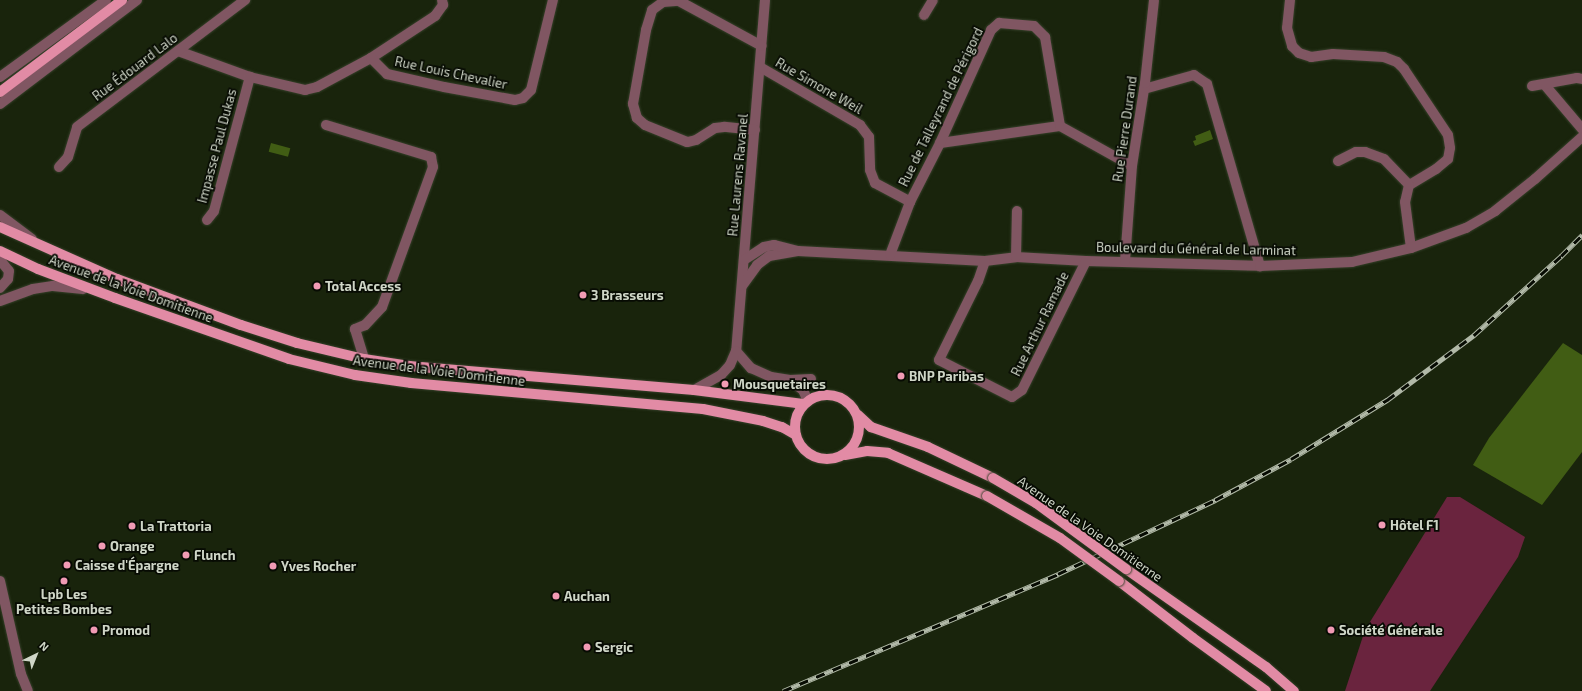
<!DOCTYPE html>
<meta charset="utf-8">
<style>
body{margin:0}
#map{position:relative;width:1582px;height:691px;overflow:hidden;background:#19240c;font-family:"Exo 2",sans-serif}
div>[style]{position:absolute}
[style*='--x']{left:calc(var(--x)*1px);top:calc(var(--y)*1px);width:calc(var(--w)*1px);rotate:calc(var(--a)*1deg)}
.green>*{inset:0;background:#6a243e}
.water>*{inset:0;background:#415d14;transform-origin:0 0}
.roads{filter:drop-shadow(0 0 1px #36402a) drop-shadow(0 0 1px #36402a)}
.minor>*{height:10px;margin:-5px;padding:0 5px;transform-origin:5px;border-radius:5px;background:#805662}
.major>*{height:10px;margin:-5px;padding:0 5px;transform-origin:5px;border-radius:5px;background:#e28ba5}
.major>.ring{margin:-5px;padding:0;box-sizing:content-box;background:none;border:10px solid #e28ba5;border-radius:50%}
.rail>*{height:4.5px;margin-top:-2.25px;transform-origin:0;background:repeating-linear-gradient(90deg,#070b03 0 9px,#b1b9a8 0 18px);box-sizing:border-box;border-block:1px solid #b1b9a8}
.bridges{filter:drop-shadow(0 0 1px #36402a) drop-shadow(0 0 1px #36402a)}
.major-bridge>*{height:10px;margin:-5px;padding:0 5px;transform-origin:5px;border-radius:5px;background:#e28ba5}
.dots>*{width:11px;height:11px;translate:-50% -50%;box-sizing:border-box;border:2px solid #070b03;border-radius:50%}
span{translate:-50% -50%;white-space:nowrap;text-align:center;line-height:1.15;-webkit-text-stroke:3.5px #070b03;paint-order:stroke}
.street-label{font-size:13px;color:#cfd6c7}
.poi-label{font-size:13px;color:#cfd6c7;font-weight:700}
.left{translate:0 -50%;text-align:left}
.north{position:absolute;left:16px;top:635px;width:40px;height:40px;-webkit-text-stroke:3px #070b03;paint-order:stroke;rotate:43deg;font-size:11px;font-weight:700;line-height:16px;text-align:center;color:#cfd6c7}
.north::after{content:'';display:block;margin:auto;width:14px;height:18px;background:#cfd6c7;clip-path:polygon(50% 0,100% 100%,50% 72%,0 100%)}
</style>
<div id="map">
<div class="green">
<i style="clip-path:polygon(1447px 497px,1460px 497px,1525px 537px,1518px 557px,1430px 691px,1345px 691px,1365px 630px)"></i>
</div>
<div class="water">
<i style="clip-path:polygon(1210px 130px,1213px 139px,1195px 146px,1193px 141px,1196px 140px,1195px 136px)"></i>
<i style="left:271px;top:143px;width:20px;height:9px;rotate:15deg"></i>
<i style="clip-path:polygon(1563px 343px,1582px 355px,1582px 452px,1542px 505px,1473px 465px,1489px 438px)"></i>
</div>
<div class="roads">
<div class="minor">
<i style="--x:765;--y:0;--w:352;--a:94.7"></i>
<i style="--x:736;--y:351;--w:23;--a:49"></i>
<i style="--x:751;--y:368;--w:22;--a:24"></i>
<i style="--x:771;--y:377;--w:19;--a:9"></i>
<i style="--x:790;--y:380;--w:21;--a:-3"></i>
<i style="--x:1290;--y:0;--w:28;--a:96"></i>
<i style="--x:1287;--y:28;--w:19;--a:74"></i>
<i style="--x:1292;--y:46;--w:10;--a:45"></i>
<i style="--x:1299;--y:53;--w:13;--a:18"></i>
<i style="--x:1311;--y:57;--w:22;--a:-8"></i>
<i style="--x:1333;--y:54;--w:51;--a:3.4"></i>
<i style="--x:1384;--y:57;--w:14;--a:21"></i>
<i style="--x:1397;--y:62;--w:10;--a:45"></i>
<i style="--x:1404;--y:69;--w:79;--a:56.3"></i>
<i style="--x:1448;--y:135;--w:13;--a:81"></i>
<i style="--x:1450;--y:148;--w:11;--a:100"></i>
<i style="--x:1448;--y:159;--w:16;--a:140"></i>
<i style="--x:1436;--y:169;--w:31;--a:149"></i>
<i style="--x:1409;--y:185;--w:17;--a:103"></i>
<i style="--x:1405;--y:202;--w:46;--a:82.6"></i>
<i style="--x:924;--y:15;--w:17;--a:-59"></i>
<i style="--x:178;--y:51;--w:77;--a:19.9"></i>
<i style="--x:250;--y:77;--w:57;--a:13.3"></i>
<i style="--x:305;--y:90;--w:12;--a:-14"></i>
<i style="--x:317;--y:87;--w:61;--a:-28.2"></i>
<i style="--x:371;--y:58;--w:77;--a:-33.3"></i>
<i style="--x:435;--y:16;--w:14;--a:-54"></i>
<i style="--x:443;--y:5;--w:5;--a:-101"></i>
<i style="--x:371;--y:58;--w:23;--a:45"></i>
<i style="--x:387;--y:74;--w:58;--a:12.8"></i>
<i style="--x:444;--y:87;--w:72;--a:10.4"></i>
<i style="--x:515;--y:100;--w:8;--a:-14"></i>
<i style="--x:523;--y:98;--w:11;--a:-45"></i>
<i style="--x:531;--y:90;--w:93;--a:-76.3"></i>
<i style="--x:760;--y:67;--w:116;--a:30.1"></i>
<i style="--x:860;--y:125;--w:15;--a:53"></i>
<i style="--x:869;--y:137;--w:33;--a:88"></i>
<i style="--x:870;--y:170;--w:14;--a:69"></i>
<i style="--x:875;--y:183;--w:40;--a:28"></i>
<i style="--x:0;--y:77;--w:131;--a:-36"></i>
<i style="--x:1544;--y:84;--w:59;--a:49.8"></i>
<i style="--x:1532;--y:86;--w:46;--a:-10.1"></i>
<i style="--x:1577;--y:78;--w:5;--a:11"></i>
<i style="--x:1144;--y:89;--w:52;--a:-15.6"></i>
<i style="--x:1194;--y:75;--w:16;--a:35"></i>
<i style="--x:1207;--y:84;--w:190;--a:73.8"></i>
<i style="--x:0;--y:104;--w:172;--a:-37.2"></i>
<i style="--x:326;--y:125;--w:110;--a:16.9"></i>
<i style="--x:431;--y:157;--w:10;--a:79"></i>
<i style="--x:433;--y:167;--w:149;--a:110"></i>
<i style="--x:382;--y:307;--w:25;--a:133"></i>
<i style="--x:365;--y:325;--w:11;--a:158"></i>
<i style="--x:355;--y:329;--w:31;--a:73"></i>
<i style="--x:755;--y:130;--w:31;--a:-174"></i>
<i style="--x:724;--y:127;--w:9;--a:174"></i>
<i style="--x:715;--y:128;--w:22;--a:148"></i>
<i style="--x:696;--y:140;--w:9;--a:167"></i>
<i style="--x:687;--y:142;--w:45;--a:-158"></i>
<i style="--x:645;--y:125;--w:11;--a:-139"></i>
<i style="--x:637;--y:118;--w:15;--a:-106"></i>
<i style="--x:633;--y:104;--w:75;--a:-80"></i>
<i style="--x:646;--y:30;--w:21;--a:-73"></i>
<i style="--x:652;--y:10;--w:14;--a:-36"></i>
<i style="--x:663;--y:2;--w:16;--a:-4"></i>
<i style="--x:679;--y:1;--w:94;--a:28.5"></i>
<i style="--x:940;--y:143;--w:121;--a:-8.1"></i>
<i style="--x:1338;--y:161;--w:20;--a:-27"></i>
<i style="--x:1356;--y:152;--w:9;--a:0"></i>
<i style="--x:1365;--y:152;--w:20;--a:20"></i>
<i style="--x:1384;--y:159;--w:36;--a:46"></i>
<i style="--x:59;--y:167;--w:13;--a:-48"></i>
<i style="--x:68;--y:157;--w:31;--a:-73"></i>
<i style="--x:77;--y:127;--w:211;--a:-37.1"></i>
<i style="--x:0;--y:215;--w:40;--a:37"></i>
<i style="--x:207;--y:220;--w:11;--a:-52"></i>
<i style="--x:214;--y:211;--w:139;--a:-75"></i>
<i style="--x:798;--y:251;--w:187;--a:3.1"></i>
<i style="--x:985;--y:261;--w:31;--a:-7"></i>
<i style="--x:1016;--y:257;--w:70;--a:3.3"></i>
<i style="--x:1086;--y:261;--w:174;--a:1.6"></i>
<i style="--x:1260;--y:266;--w:92;--a:-2.5"></i>
<i style="--x:1352;--y:262;--w:61;--a:-13.3"></i>
<i style="--x:1411;--y:248;--w:59;--a:-20"></i>
<i style="--x:1466;--y:228;--w:34;--a:-30"></i>
<i style="--x:1495;--y:211;--w:51;--a:-38.7"></i>
<i style="--x:1535;--y:179;--w:63;--a:-41.8"></i>
<i style="--x:890;--y:255;--w:57;--a:-69.3"></i>
<i style="--x:910;--y:202;--w:66;--a:-63"></i>
<i style="--x:940;--y:143;--w:124;--a:-65.7"></i>
<i style="--x:991;--y:30;--w:11;--a:-41"></i>
<i style="--x:999;--y:23;--w:35;--a:5"></i>
<i style="--x:1034;--y:26;--w:16;--a:45"></i>
<i style="--x:1045;--y:37;--w:90;--a:80.4"></i>
<i style="--x:1060;--y:126;--w:82;--a:29.1"></i>
<i style="--x:1016;--y:257;--w:46;--a:-88.8"></i>
<i style="--x:0;--y:260;--w:14;--a:51"></i>
<i style="--x:9;--y:271;--w:8;--a:97"></i>
<i style="--x:8;--y:279;--w:12;--a:132"></i>
<i style="--x:985;--y:261;--w:21;--a:109"></i>
<i style="--x:978;--y:281;--w:88;--a:116.3"></i>
<i style="--x:939;--y:360;--w:82;--a:26.9"></i>
<i style="--x:1012;--y:397;--w:12;--a:-35"></i>
<i style="--x:1022;--y:390;--w:144;--a:-63.6"></i>
<i style="--x:1125;--y:261;--w:95;--a:-85.8"></i>
<i style="--x:1132;--y:166;--w:84;--a:-81.1"></i>
<i style="--x:1145;--y:83;--w:83;--a:-83.8"></i>
<i style="--x:742;--y:286;--w:26;--a:-54"></i>
<i style="--x:757;--y:265;--w:15;--a:-37"></i>
<i style="--x:769;--y:256;--w:29;--a:-10"></i>
<i style="--x:798;--y:251;--w:25;--a:-166"></i>
<i style="--x:774;--y:245;--w:10;--a:169"></i>
<i style="--x:764;--y:247;--w:24;--a:147"></i>
<i style="--x:0;--y:301;--w:35;--a:-20"></i>
<i style="--x:33;--y:289;--w:20;--a:-9"></i>
<i style="--x:53;--y:286;--w:30;--a:6"></i>
<i style="--x:790;--y:380;--w:16;--a:38"></i>
<i style="--x:803;--y:390;--w:12;--a:66"></i>
<i style="--x:694;--y:390;--w:31;--a:-29"></i>
<i style="--x:721;--y:375;--w:13;--a:-48"></i>
<i style="--x:730;--y:365;--w:15;--a:-67"></i>
<i style="--x:0;--y:581;--w:95;--a:77.3"></i>
<i style="--x:21;--y:674;--w:18;--a:68"></i>
</div>
<div class="major">
<i style="--x:0;--y:92;--w:153;--a:-37"></i>
<i style="--x:0;--y:227;--w:128;--a:24"></i>
<i style="--x:117;--y:279;--w:132;--a:20.4"></i>
<i style="--x:241;--y:325;--w:59;--a:17.8"></i>
<i style="--x:297;--y:343;--w:69;--a:13.4"></i>
<i style="--x:364;--y:359;--w:46;--a:8.8"></i>
<i style="--x:409;--y:366;--w:286;--a:4.8"></i>
<i style="--x:694;--y:390;--w:110;--a:7.3"></i>
<i style="--x:0;--y:251;--w:42;--a:25.3"></i>
<i style="--x:38;--y:269;--w:82;--a:20.6"></i>
<i style="--x:115;--y:298;--w:184;--a:19.3"></i>
<i style="--x:289;--y:359;--w:68;--a:13.6"></i>
<i style="--x:355;--y:375;--w:57;--a:8.1"></i>
<i style="--x:411;--y:383;--w:293;--a:5.1"></i>
<i style="--x:703;--y:409;--w:61;--a:11.3"></i>
<i style="--x:763;--y:421;--w:20;--a:18"></i>
<i style="--x:782;--y:427;--w:16;--a:30"></i>
<i class="ring" style="left:795px;top:395px;width:54px;height:54px"></i>
<i style="--x:858;--y:415;--w:18;--a:43"></i>
<i style="--x:871;--y:427;--w:60;--a:19.3"></i>
<i style="--x:928;--y:447;--w:72;--a:25.5"></i>
<i style="--x:845;--y:455;--w:22;--a:-10"></i>
<i style="--x:867;--y:451;--w:21;--a:5"></i>
<i style="--x:888;--y:453;--w:108;--a:23.5"></i>
<i style="--x:1126;--y:569;--w:171;--a:35"></i>
<i style="--x:1266;--y:667;--w:37;--a:41"></i>
<i style="--x:1119;--y:581;--w:93;--a:37.6"></i>
<i style="--x:1193;--y:638;--w:90;--a:36"></i>
</div>
</div>
<div class="rail">
<i style="--x:783;--y:691;--w:299;--a:-23"></i>
<i style="--x:1058;--y:574;--w:174;--a:-25.2"></i>
<i style="--x:1215;--y:500;--w:86;--a:-28.3"></i>
<i style="--x:1291;--y:459;--w:113;--a:-31.6"></i>
<i style="--x:1387;--y:400;--w:109;--a:-36.8"></i>
<i style="--x:1474;--y:335;--w:118;--a:-42.2"></i>
<i style="--x:1561;--y:256;--w:30;--a:-45"></i>
</div>
<div class="bridges">
<div class="major-bridge">
<i style="--x:993;--y:478;--w:50;--a:30.2"></i>
<i style="--x:1036;--y:503;--w:112;--a:36.3"></i>
<i style="--x:987;--y:496;--w:84;--a:29.9"></i>
<i style="--x:1060;--y:538;--w:73;--a:36.1"></i>
</div>
</div>
<div class="dots">
<i style="left:317px;top:286px;background:#f19ab4"></i>
<i style="left:583px;top:295px;background:#f19ab4"></i>
<i style="left:901px;top:376px;background:#f19ab4"></i>
<i style="left:725px;top:384px;background:#f19ab4"></i>
<i style="left:1382px;top:525px;background:#f19ab4"></i>
<i style="left:132px;top:526px;background:#f19ab4"></i>
<i style="left:102px;top:546px;background:#f19ab4"></i>
<i style="left:186px;top:555px;background:#f19ab4"></i>
<i style="left:67px;top:565px;background:#f19ab4"></i>
<i style="left:273px;top:566px;background:#f19ab4"></i>
<i style="left:64px;top:581px;background:#f19ab4"></i>
<i style="left:556px;top:596px;background:#f19ab4"></i>
<i style="left:94px;top:630px;background:#f19ab4"></i>
<i style="left:1331px;top:630px;background:#f19ab4"></i>
<i style="left:587px;top:647px;background:#f19ab4"></i>
</div>
<div class="street-label">
<span style="left:135px;top:67px;rotate:-37deg">Rue Édouard Lalo</span>
<span style="left:451px;top:73px;rotate:12deg">Rue Louis Chevalier</span>
<span style="left:819px;top:86px;rotate:30deg">Rue Simone Weil</span>
<span style="left:941px;top:107px;rotate:-64deg">Rue de Talleyrand de Périgord</span>
<span style="left:1125px;top:129px;rotate:-82deg">Rue Pierre Durand</span>
<span style="left:217px;top:146px;rotate:-75deg">Impasse Paul Dukas</span>
<span style="left:738px;top:175px;rotate:-85deg">Rue Laurens Ravanel</span>
<span style="left:1196px;top:249px;rotate:1deg">Boulevard du Général de Larminat</span>
<span style="left:131px;top:289px;rotate:20deg">Avenue de la Voie Domitienne</span>
<span style="left:1040px;top:324px;rotate:-64deg">Rue Arthur Ramade</span>
<span style="left:439px;top:371px;rotate:7deg">Avenue de la Voie Domitienne</span>
<span style="left:1090px;top:529px;rotate:35deg">Avenue de la Voie Domitienne</span>
</div>
<div class="poi-label">
<span class="left" style="left:325px;top:286px">Total Access</span>
<span class="left" style="left:591px;top:295px">3 Brasseurs</span>
<span class="left" style="left:909px;top:376px">BNP Paribas</span>
<span class="left" style="left:733px;top:384px">Mousquetaires</span>
<span class="left" style="left:1390px;top:525px">Hôtel F1</span>
<span class="left" style="left:140px;top:526px">La Trattoria</span>
<span class="left" style="left:110px;top:546px">Orange</span>
<span class="left" style="left:194px;top:555px">Flunch</span>
<span class="left" style="left:75px;top:565px">Caisse d'Épargne</span>
<span class="left" style="left:281px;top:566px">Yves Rocher</span>
<span style="left:64px;top:602px">Lpb Les<br>Petites Bombes</span>
<span class="left" style="left:564px;top:596px">Auchan</span>
<span class="left" style="left:102px;top:630px">Promod</span>
<span class="left" style="left:1339px;top:630px">Société Générale</span>
<span class="left" style="left:595px;top:647px">Sergic</span>
</div>
<div class="north">N</div>
</div>
